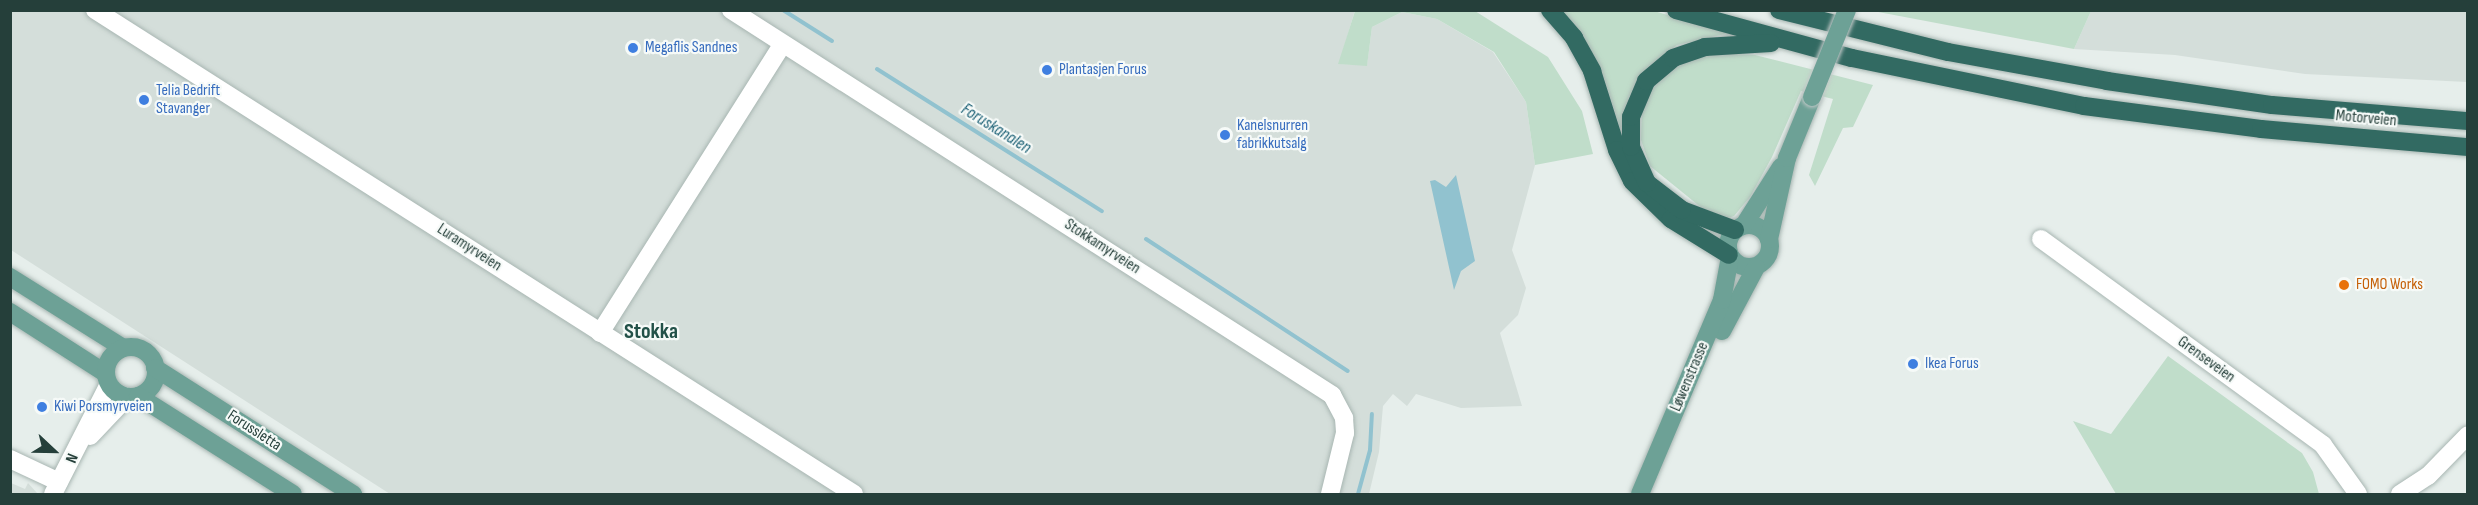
<!DOCTYPE html>
<meta charset="utf-8">
<style>
body{margin:0}
#map{position:relative;width:2478px;height:505px;overflow:hidden;background:#e6eeeb;font-family:"Sofia Sans Condensed",sans-serif}
div>[style]{position:absolute}
[style*='--x']{left:calc(var(--x)*1px);top:calc(var(--y)*1px);width:calc(var(--w)*1px);rotate:calc(var(--a)*1deg)}
.built>*{inset:0;background:#d4deda}
.green>*{inset:0;background:#c0ddca}
.water>*{inset:0;background:#91c2cf}
.stream>*{height:4px;margin:-2px;padding:0 2px;transform-origin:2px;border-radius:2px;background:#91c2cf}
.roads{filter:drop-shadow(0 0 2px #a8b6b2) drop-shadow(0 0 2px #a8b6b2)}
.minor>*{height:18px;margin:-9px;padding:0 9px;transform-origin:9px;border-radius:9px;background:#fff}
.major>*{height:18px;margin:-9px;padding:0 9px;transform-origin:9px;border-radius:9px;background:#6da196}
.major>.ring{margin:-9px;padding:0;box-sizing:content-box;background:none;border:18px solid #6da196;border-radius:50%}
.highway>*{height:18px;margin:-9px;padding:0 9px;transform-origin:9px;border-radius:9px;background:#326a62}
.bridges{filter:drop-shadow(0 0 2px #c2c9c8) drop-shadow(0 0 2px #c2c9c8)}
.major-bridge>*{height:18px;margin:-9px;padding:0 9px;transform-origin:9px;border-radius:9px;background:#6da196}
.dots>*{width:16px;height:16px;translate:-50% -50%;box-sizing:border-box;border:3px solid #f6faf8;border-radius:50%}
span{translate:-50% -50%;white-space:nowrap;text-align:center;line-height:1.15;-webkit-text-stroke:4.5px #f6faf8;paint-order:stroke}
.shop-label{font-size:16px;color:#366cbe}
.left{translate:0 -50%;text-align:left}
.street-label{font-size:16px;color:#253f3a}
.food-label{font-size:16px;color:#c56008}
.water-label{font-size:18px;color:#226579;font-style:italic}
.district-label{font-size:22px;color:#225148;font-weight:700}
.frame{position:absolute;inset:0;border:12px solid #253f3a;pointer-events:none}
.north{position:absolute;left:24px;top:421px;width:60px;height:60px;-webkit-text-stroke:4px #f6faf8;paint-order:stroke;rotate:112deg;font-size:16px;font-weight:700;line-height:24px;text-align:center;color:#253f3a}
.north::after{content:'';display:block;margin:auto;width:21px;height:27px;background:#253f3a;clip-path:polygon(50% 0,100% 100%,50% 72%,0 100%)}
</style>
<div id="map">
<div class="built">
<i style="clip-path:polygon(1355px 10px,1339px 64px,1367px 65px,1372px 27px,1402px 12px,1437px 19px,1493px 52px,1526px 102px,1535px 165px,1512px 250px,1526px 288px,1518px 315px,1500px 333px,1522px 406px,1461px 408px,1416px 394px,1407px 406px,1393px 394px,1383px 406px,1379px 452px,1369px 494px,390px 494px,11px 250px,10px 11px)"></i>
<i style="clip-path:polygon(2091px 11px,2467px 11px,2467px 82px,2305px 74px,2175px 55px,2074px 49px)"></i>
<i style="clip-path:polygon(11px 483px,25px 489px,28px 483px,38px 494px,11px 494px)"></i>
</div>
<div class="green">
<i style="clip-path:polygon(1355px 11px,1475px 11px,1548px 57px,1582px 111px,1593px 154px,1535px 165px,1526px 102px,1494px 52px,1437px 19px,1402px 12px,1372px 27px,1367px 66px,1338px 64px)"></i>
<i style="clip-path:polygon(1560px 11px,1654px 11px,1729px 33px,1677px 45px,1648px 67px,1629px 97px,1625px 126px,1620px 128px,1604px 78px,1584px 38px)"></i>
<i style="clip-path:polygon(1873px 11px,2091px 11px,2074px 49px)"></i>
<i style="clip-path:polygon(1715px 53px,1755px 55px,1873px 85px,1853px 127px,1843px 128px,1815px 186px,1809px 175px,1833px 99px,1801px 91px,1772px 157px,1750px 197px,1734px 216px,1725px 219px,1708px 213px,1650px 166px,1641px 140px,1642px 108px,1648px 92px,1662px 77px,1683px 63px)"></i>
<i style="clip-path:polygon(2168px 356px,2302px 453px,2313px 472px,2319px 494px,2116px 494px,2073px 421px,2111px 434px)"></i>
</div>
<div class="water">
<i style="clip-path:polygon(1456px 175px,1475px 261px,1461px 271px,1454px 290px,1430px 181px,1435px 180px,1446px 187px)"></i>
</div>
<div class="stream">
<i style="--x:783;--y:10;--w:58;--a:32.3"></i>
<i style="--x:877;--y:69;--w:266;--a:32.3"></i>
<i style="--x:1146;--y:239;--w:241;--a:33.2"></i>
<i style="--x:1358;--y:494;--w:46;--a:-74.7"></i>
<i style="--x:1370;--y:450;--w:36;--a:-87"></i>
</div>
<div class="roads">
<div class="minor">
<i style="--x:95;--y:10;--w:900;--a:32.52"></i>
<i style="--x:731;--y:10;--w:714;--a:32.64"></i>
<i style="--x:1332;--y:395;--w:26;--a:62"></i>
<i style="--x:1344;--y:418;--w:15;--a:86"></i>
<i style="--x:1345;--y:433;--w:63;--a:103.8"></i>
<i style="--x:2041;--y:239;--w:349;--a:36.1"></i>
<i style="--x:2323;--y:445;--w:60;--a:54.5"></i>
<i style="--x:600;--y:333;--w:342;--a:-57.7"></i>
<i style="--x:90;--y:436;--w:54;--a:-46.5"></i>
<i style="--x:10;--y:459;--w:54;--a:25.1"></i>
<i style="--x:53;--y:494;--w:123;--a:-63"></i>
<i style="--x:2400;--y:494;--w:33;--a:-33"></i>
<i style="--x:2428;--y:476;--w:57;--a:-45.7"></i>
</div>
<div class="major">
<i class="ring" style="left:1728px;top:225px;width:24px;height:24px"></i>
<i style="--x:1744;--y:225;--w:69;--a:-57.5"></i>
<i style="--x:1769;--y:239;--w:83;--a:-77.5"></i>
<i style="--x:1787;--y:158;--w:66;--a:-67.7"></i>
<i style="--x:10;--y:277;--w:133;--a:32.1"></i>
<i style="--x:10;--y:312;--w:113;--a:32.7"></i>
<i style="--x:1722;--y:331;--w:72;--a:-62"></i>
<i class="ring" style="left:106px;top:347px;width:32px;height:32px"></i>
<i style="--x:155;--y:368;--w:235;--a:32.5"></i>
<i style="--x:138;--y:396;--w:183;--a:32.3"></i>
<i style="--x:1640;--y:494;--w:211;--a:-67.1"></i>
<i style="--x:1722;--y:300;--w:44;--a:-79.5"></i>
</div>
<div class="highway">
<i style="--x:1550;--y:10;--w:37;--a:49"></i>
<i style="--x:1574;--y:38;--w:38;--a:61"></i>
<i style="--x:1592;--y:71;--w:83;--a:72.4"></i>
<i style="--x:1617;--y:150;--w:34;--a:64"></i>
<i style="--x:1632;--y:181;--w:54;--a:44.3"></i>
<i style="--x:1671;--y:219;--w:68;--a:31.8"></i>
<i style="--x:1676;--y:10;--w:182;--a:15.3"></i>
<i style="--x:1852;--y:58;--w:237;--a:11.7"></i>
<i style="--x:2084;--y:106;--w:178;--a:7.4"></i>
<i style="--x:2261;--y:129;--w:208;--a:5"></i>
<i style="--x:1779;--y:10;--w:174;--a:14"></i>
<i style="--x:1948;--y:52;--w:162;--a:10.3"></i>
<i style="--x:2107;--y:81;--w:167;--a:8.3"></i>
<i style="--x:2272;--y:105;--w:197;--a:4.7"></i>
<i style="--x:1735;--y:230;--w:57;--a:-159.3"></i>
<i style="--x:1682;--y:210;--w:44;--a:-142.4"></i>
<i style="--x:1647;--y:183;--w:39;--a:-114"></i>
<i style="--x:1631;--y:147;--w:30;--a:-90"></i>
<i style="--x:1631;--y:117;--w:39;--a:-67"></i>
<i style="--x:1646;--y:81;--w:35;--a:-40"></i>
<i style="--x:1673;--y:58;--w:34;--a:-19"></i>
<i style="--x:1705;--y:47;--w:66;--a:-3.5"></i>
</div>
</div>
<div class="bridges">
<div class="major-bridge">
<i style="--x:1812;--y:97;--w:94;--a:-68.1"></i>
</div>
</div>
<div class="dots">
<i style="left:633px;top:48px;background:#3f7fe0"></i>
<i style="left:1047px;top:70px;background:#3f7fe0"></i>
<i style="left:144px;top:100px;background:#3f7fe0"></i>
<i style="left:1225px;top:135px;background:#3f7fe0"></i>
<i style="left:2344px;top:285px;background:#e8710a"></i>
<i style="left:1913px;top:364px;background:#3f7fe0"></i>
<i style="left:42px;top:407px;background:#3f7fe0"></i>
</div>
<div class="shop-label">
<span class="left" style="left:645px;top:48px">Megaflis Sandnes</span>
<span class="left" style="left:1059px;top:70px">Plantasjen Forus</span>
<span class="left" style="left:156px;top:100px">Telia Bedrift<br>Stavanger</span>
<span class="left" style="left:1237px;top:135px">Kanelsnurren<br>fabrikkutsalg</span>
<span class="left" style="left:1925px;top:364px">Ikea Forus</span>
<span class="left" style="left:54px;top:407px">Kiwi Porsmyrveien</span>
</div>
<div class="street-label">
<span style="left:2366px;top:119px;rotate:5deg">Motorveien</span>
<span style="left:1102px;top:247px;rotate:33deg">Stokkamyrveien</span>
<span style="left:469px;top:248px;rotate:33deg">Luramyrveien</span>
<span style="left:2206px;top:360px;rotate:36deg">Grenseveien</span>
<span style="left:1690px;top:377px;rotate:-67deg">Løwenstrasse</span>
<span style="left:254px;top:431px;rotate:33deg">Forussletta</span>
</div>
<div class="food-label">
<span class="left" style="left:2356px;top:285px">FOMO Works</span>
</div>
<div class="water-label">
<span style="left:996px;top:129px;rotate:32deg">Foruskanalen</span>
</div>
<div class="district-label">
<span style="left:651px;top:332px">Stokka</span>
</div>
<div class="frame"></div>
<div class="north">N</div>
</div>
